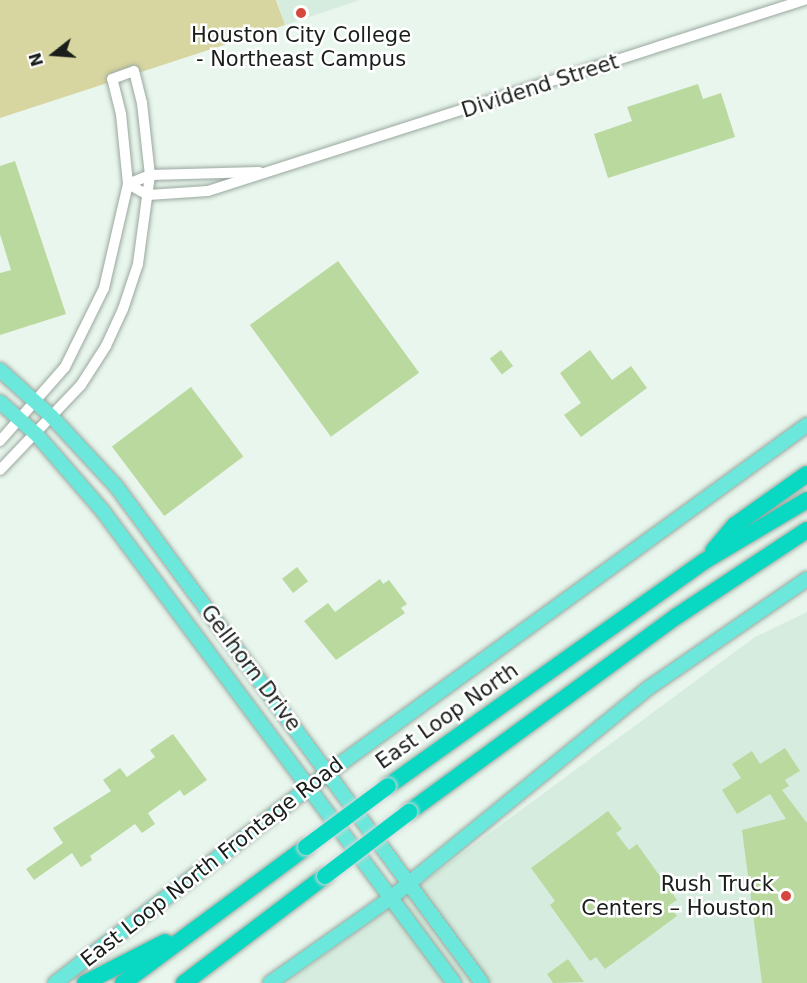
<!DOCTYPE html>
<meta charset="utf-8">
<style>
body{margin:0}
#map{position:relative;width:807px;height:983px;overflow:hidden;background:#e8f6ed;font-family:"DejaVu Sans",sans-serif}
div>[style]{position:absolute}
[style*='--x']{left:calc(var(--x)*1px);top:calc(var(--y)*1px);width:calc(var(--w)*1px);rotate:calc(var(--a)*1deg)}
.built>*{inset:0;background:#d6ecde}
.green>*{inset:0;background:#d7d5a0}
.building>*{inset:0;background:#bad99f;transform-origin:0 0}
.roads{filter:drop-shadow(0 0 2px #9aa89f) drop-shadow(0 0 2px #9aa89f)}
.minor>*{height:10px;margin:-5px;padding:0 5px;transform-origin:5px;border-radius:5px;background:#fff}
.major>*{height:14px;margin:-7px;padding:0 7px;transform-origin:7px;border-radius:7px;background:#6be8db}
.highway>*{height:16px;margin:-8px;padding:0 8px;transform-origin:8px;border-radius:8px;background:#09d8c3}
.bridges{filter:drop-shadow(0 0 2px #d6d6d6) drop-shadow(0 0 2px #d6d6d6)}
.highway-bridge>*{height:16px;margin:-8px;padding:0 8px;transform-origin:8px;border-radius:8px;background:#09d8c3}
.dots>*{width:16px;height:16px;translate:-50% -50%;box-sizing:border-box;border:3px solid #fff;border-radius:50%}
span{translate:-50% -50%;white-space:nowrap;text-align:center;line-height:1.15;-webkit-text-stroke:5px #fff;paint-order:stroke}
.poi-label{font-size:21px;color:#191e1a}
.right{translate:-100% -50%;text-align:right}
.street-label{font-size:21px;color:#191e1a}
.north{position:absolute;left:24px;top:24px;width:60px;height:60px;-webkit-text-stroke:4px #fff;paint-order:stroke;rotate:253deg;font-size:16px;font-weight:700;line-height:24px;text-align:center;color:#191e1a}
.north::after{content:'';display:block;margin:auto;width:21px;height:27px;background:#191e1a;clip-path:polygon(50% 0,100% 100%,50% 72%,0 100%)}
</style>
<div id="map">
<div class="built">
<i style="clip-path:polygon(277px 0,360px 0,285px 25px)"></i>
<i style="clip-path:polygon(807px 612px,807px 983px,287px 983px,755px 637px)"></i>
</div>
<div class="green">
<i style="clip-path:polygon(0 0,276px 0,285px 25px,0 118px)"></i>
</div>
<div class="building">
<i style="clip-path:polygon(698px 84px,703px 99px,721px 93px,735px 137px,608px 178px,594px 134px,632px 121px,627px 107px)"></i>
<i style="clip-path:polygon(15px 161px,66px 314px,0 335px,0 273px,11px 270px,0 234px,0 166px)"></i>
<i style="left:338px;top:261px;width:138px;height:109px;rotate:54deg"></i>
<i style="left:501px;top:350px;width:20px;height:14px;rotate:53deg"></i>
<i style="clip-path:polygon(590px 350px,612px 380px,631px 366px,647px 388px,581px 437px,564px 415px,581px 403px,560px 373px)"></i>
<i style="left:191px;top:387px;width:87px;height:99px;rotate:53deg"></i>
<i style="left:297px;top:567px;width:18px;height:19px;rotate:52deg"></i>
<i style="clip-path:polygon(380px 579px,383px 584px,389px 580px,407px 604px,401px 608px,405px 613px,336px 660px,304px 621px,328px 603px,335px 612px)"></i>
<i style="clip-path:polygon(173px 734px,207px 780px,184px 796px,180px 790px,148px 813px,155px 824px,142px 833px,135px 824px,90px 856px,92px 860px,81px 867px,72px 853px,34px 880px,26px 869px,63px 843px,53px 828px,111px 791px,103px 780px,120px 768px,127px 777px,155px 757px,150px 750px)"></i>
<i style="clip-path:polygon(785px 748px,800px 771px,785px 780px,789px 786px,782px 790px,807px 823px,807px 983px,762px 983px,742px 830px,786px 819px,770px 794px,737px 814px,722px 790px,741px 778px,732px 764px,752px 751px,760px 764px)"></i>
<i style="clip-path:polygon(608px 811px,622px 829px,616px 833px,629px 850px,637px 844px,677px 900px,669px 905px,677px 916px,605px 969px,596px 957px,590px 961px,550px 905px,555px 901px,531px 868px)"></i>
<i style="clip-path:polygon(568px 959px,584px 982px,553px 983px,547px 974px)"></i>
</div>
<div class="roads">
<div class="minor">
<i style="--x:128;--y:184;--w:23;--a:29"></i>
<i style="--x:148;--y:195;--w:60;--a:-3.8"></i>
<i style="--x:208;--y:191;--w:626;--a:-17.77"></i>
<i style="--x:128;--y:184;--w:24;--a:-22"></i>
<i style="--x:150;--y:175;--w:109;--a:-1.6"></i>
<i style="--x:0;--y:441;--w:98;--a:-48.7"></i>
<i style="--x:65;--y:367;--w:88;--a:-63.7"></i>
<i style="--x:104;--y:288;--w:107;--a:-77"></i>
<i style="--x:128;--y:184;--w:70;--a:-95.7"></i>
<i style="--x:121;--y:114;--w:36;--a:-104"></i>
<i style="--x:112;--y:79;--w:23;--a:-20"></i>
<i style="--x:134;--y:71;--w:33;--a:76"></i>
<i style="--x:142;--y:103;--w:72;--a:83.7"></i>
<i style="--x:150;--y:175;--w:90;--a:97.7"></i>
<i style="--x:138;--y:264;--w:47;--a:108.4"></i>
<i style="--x:123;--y:309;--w:41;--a:114.7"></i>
<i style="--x:106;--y:346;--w:46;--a:122.7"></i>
<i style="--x:81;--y:385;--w:117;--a:133.6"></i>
</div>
<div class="major">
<i style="--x:0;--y:370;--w:70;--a:42.1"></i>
<i style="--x:52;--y:417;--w:94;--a:47.2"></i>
<i style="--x:116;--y:486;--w:617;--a:53.63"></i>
<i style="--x:0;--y:402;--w:50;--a:41.7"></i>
<i style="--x:37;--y:435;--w:99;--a:49.1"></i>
<i style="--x:102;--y:510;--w:590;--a:53.34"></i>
<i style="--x:55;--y:983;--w:346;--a:-37.6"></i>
<i style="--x:329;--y:772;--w:591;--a:-35.98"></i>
<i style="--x:270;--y:983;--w:149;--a:-35.2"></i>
<i style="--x:392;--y:897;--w:329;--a:-39.2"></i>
<i style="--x:647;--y:689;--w:194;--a:-34.5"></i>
</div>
<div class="highway">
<i style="--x:713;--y:551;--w:34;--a:-50"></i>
<i style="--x:735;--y:525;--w:88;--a:-35.3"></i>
<i style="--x:388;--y:786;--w:387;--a:-35.4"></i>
<i style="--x:703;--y:562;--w:121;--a:-30.8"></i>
<i style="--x:409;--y:812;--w:332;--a:-36.2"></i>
<i style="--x:677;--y:616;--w:156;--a:-33.5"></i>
<i style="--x:85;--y:983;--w:90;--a:-27.1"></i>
<i style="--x:123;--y:983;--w:228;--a:-36.6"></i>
<i style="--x:184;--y:983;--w:177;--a:-37.2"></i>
</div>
</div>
<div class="bridges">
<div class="highway-bridge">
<i style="--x:306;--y:847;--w:102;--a:-36.6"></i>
<i style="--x:325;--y:876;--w:106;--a:-37.3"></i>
</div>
</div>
<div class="dots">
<i style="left:301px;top:13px;background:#d6483d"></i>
<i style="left:786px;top:896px;background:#d6483d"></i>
</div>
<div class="poi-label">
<span style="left:301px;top:47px">Houston City College<br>- Northeast Campus</span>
<span class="right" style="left:774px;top:896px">Rush Truck<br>Centers – Houston</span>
</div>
<div class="street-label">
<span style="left:540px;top:86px;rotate:-18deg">Dividend Street</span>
<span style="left:251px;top:668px;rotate:53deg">Gellhorn Drive</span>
<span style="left:447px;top:716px;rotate:-35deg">East Loop North</span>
<span style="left:212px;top:862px;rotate:-38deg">East Loop North Frontage Road</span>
</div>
<div class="north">N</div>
</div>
